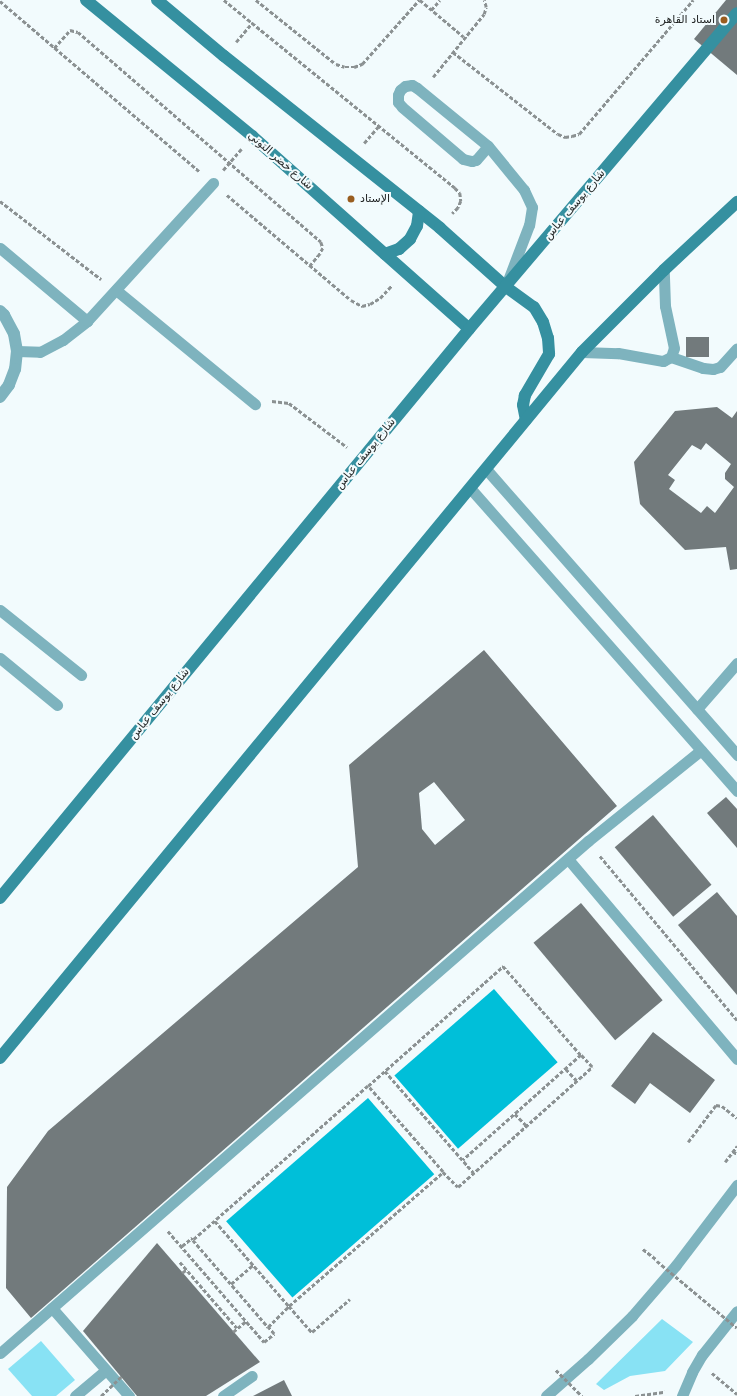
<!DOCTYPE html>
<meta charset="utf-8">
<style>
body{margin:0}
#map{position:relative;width:737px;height:1396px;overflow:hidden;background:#f2fbfd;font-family:"DejaVu Sans","Noto Sans Arabic",sans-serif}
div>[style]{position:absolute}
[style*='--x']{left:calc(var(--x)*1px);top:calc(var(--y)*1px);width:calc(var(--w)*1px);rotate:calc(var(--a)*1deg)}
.green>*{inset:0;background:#88e2f4}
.water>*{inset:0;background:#00bfd9;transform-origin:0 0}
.building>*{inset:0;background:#727a7c;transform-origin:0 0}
.path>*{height:2.5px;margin-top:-1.25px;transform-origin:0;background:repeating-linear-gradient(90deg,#8b9192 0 4px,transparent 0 6px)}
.lane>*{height:11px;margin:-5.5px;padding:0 5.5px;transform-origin:5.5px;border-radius:5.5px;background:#7eb3be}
.street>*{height:12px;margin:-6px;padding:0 6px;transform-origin:6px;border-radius:6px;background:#7eb3be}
.secondary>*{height:12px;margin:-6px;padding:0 6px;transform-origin:6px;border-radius:6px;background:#3590a0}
.path-bridge>*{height:2.5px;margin-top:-1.25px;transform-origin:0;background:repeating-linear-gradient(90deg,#8b9192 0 4px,transparent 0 6px)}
.dots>*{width:11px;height:11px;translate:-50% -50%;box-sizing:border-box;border:2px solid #f2fbfd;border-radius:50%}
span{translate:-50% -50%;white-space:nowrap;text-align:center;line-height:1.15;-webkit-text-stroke:4px #f2fbfd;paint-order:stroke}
.poi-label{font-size:11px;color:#1f2222}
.right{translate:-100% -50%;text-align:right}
.left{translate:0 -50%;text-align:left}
.street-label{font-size:11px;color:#1f2222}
</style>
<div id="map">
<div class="green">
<i style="clip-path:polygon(662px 1319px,693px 1342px,665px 1371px,630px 1376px,604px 1390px,596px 1384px)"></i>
<i style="clip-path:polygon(41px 1341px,75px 1380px,56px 1396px,32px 1396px,8px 1369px)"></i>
</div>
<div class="water">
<i style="left:494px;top:989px;width:97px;height:132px;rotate:49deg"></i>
<i style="left:368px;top:1098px;width:101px;height:188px;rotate:49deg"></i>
</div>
<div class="building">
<i style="clip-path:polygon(726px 0,737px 0,737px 75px,694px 39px)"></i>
<i style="left:686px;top:337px;width:23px;height:20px"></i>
<i style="clip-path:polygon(evenodd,717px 407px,732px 418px,737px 411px,737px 569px,730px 570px,726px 547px,685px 550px,640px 504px,634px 462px,675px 411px,717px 407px,706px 443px,731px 464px,725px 473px,725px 479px,734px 487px,715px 513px,707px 506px,701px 513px,669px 489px,675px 480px,668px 475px,692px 445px,701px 450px,706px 443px)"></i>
<i style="clip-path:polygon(evenodd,484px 650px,617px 806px,31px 1318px,6px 1288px,7px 1187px,48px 1131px,358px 867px,349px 765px,484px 650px,434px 782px,465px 820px,435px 845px,422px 829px,419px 793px,434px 782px)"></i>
<i style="clip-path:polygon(726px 797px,737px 809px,737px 848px,707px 813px)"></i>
<i style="left:653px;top:815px;width:91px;height:50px;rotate:50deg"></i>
<i style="clip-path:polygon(717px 892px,737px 916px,737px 995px,678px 925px)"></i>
<i style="left:581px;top:903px;width:127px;height:62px;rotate:50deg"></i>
<i style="clip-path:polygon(653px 1032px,715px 1080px,690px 1113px,650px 1083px,635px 1104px,611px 1086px)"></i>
<i style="clip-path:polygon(157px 1243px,260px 1362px,206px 1396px,137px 1396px,83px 1331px)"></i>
<i style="clip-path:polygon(284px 1380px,292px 1396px,253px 1396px)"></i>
</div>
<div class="path">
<i style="--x:224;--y:0;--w:298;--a:39.1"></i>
<i style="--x:455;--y:188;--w:7;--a:45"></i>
<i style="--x:460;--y:193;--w:8;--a:83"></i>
<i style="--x:461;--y:201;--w:8;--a:113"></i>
<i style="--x:458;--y:208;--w:8;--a:135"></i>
<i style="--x:256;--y:0;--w:102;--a:38.7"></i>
<i style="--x:336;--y:64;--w:9;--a:18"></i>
<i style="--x:345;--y:67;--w:9;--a:0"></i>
<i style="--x:354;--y:67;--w:9;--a:-21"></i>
<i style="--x:362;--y:64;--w:86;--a:-48.3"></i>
<i style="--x:420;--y:0;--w:57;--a:40.1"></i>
<i style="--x:0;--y:1;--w:262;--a:40.5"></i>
<i style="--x:431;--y:10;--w:13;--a:-48"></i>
<i style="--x:236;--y:42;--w:25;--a:-50"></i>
<i style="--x:54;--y:48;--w:24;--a:-48"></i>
<i style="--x:70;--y:30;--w:8;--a:14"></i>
<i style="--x:78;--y:32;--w:321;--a:40.8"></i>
<i style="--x:321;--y:242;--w:6;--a:72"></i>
<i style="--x:323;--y:248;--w:7;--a:117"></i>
<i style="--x:320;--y:254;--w:16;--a:130"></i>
<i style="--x:453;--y:52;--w:133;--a:38"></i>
<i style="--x:558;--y:134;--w:8;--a:23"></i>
<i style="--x:565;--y:137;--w:7;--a:-8"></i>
<i style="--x:572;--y:136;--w:7;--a:-16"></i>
<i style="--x:579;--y:134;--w:176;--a:-49.6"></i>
<i style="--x:433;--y:77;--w:81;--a:-51"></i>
<i style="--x:484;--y:14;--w:7;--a:-74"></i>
<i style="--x:486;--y:7;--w:7;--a:-106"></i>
<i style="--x:364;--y:143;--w:23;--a:-49"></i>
<i style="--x:223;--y:170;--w:28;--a:-49"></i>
<i style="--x:227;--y:195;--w:162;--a:40.3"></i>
<i style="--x:351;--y:300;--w:13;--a:29"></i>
<i style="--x:362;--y:306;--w:8;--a:-14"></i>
<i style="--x:370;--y:304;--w:12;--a:-31"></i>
<i style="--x:380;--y:298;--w:18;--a:-47"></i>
<i style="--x:0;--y:201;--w:128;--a:37.7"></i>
<i style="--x:272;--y:401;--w:17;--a:7"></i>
<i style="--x:289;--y:403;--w:73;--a:37.2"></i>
<i style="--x:600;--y:856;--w:214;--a:50.1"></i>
<i style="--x:566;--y:1069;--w:16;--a:47"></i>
<i style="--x:385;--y:1071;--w:135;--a:48.9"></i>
<i style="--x:368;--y:1086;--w:181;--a:-41.6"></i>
<i style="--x:503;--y:966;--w:118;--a:48.8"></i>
<i style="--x:581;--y:1055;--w:158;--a:138.3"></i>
<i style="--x:515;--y:1114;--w:17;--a:45"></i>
<i style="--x:688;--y:1142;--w:46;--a:-52.9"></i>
<i style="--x:716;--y:1105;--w:6;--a:9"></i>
<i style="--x:722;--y:1106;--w:19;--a:39"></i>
<i style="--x:733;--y:1151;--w:5;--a:37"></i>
<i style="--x:725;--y:1162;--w:20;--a:-53"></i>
<i style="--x:443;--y:1172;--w:21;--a:45"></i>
<i style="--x:458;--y:1187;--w:180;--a:-41.8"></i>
<i style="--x:592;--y:1067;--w:16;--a:-133"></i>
<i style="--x:215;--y:1221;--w:29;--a:139"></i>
<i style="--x:193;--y:1240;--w:115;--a:49.2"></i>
<i style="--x:268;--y:1327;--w:30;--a:-45"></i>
<i style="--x:289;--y:1306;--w:204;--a:-41"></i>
<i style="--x:443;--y:1172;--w:114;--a:-131.1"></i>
<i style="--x:368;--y:1086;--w:204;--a:138.6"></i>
<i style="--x:215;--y:1221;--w:113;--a:49"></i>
<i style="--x:289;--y:1306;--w:35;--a:49"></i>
<i style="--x:312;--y:1332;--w:50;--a:-41"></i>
<i style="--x:168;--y:1231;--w:147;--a:49.1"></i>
<i style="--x:264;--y:1342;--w:13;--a:-39"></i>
<i style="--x:274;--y:1334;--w:9;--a:-131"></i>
<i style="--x:182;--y:1246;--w:13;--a:-39"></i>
<i style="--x:192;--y:1238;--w:2;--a:63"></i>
<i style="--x:643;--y:1249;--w:18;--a:38"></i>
<i style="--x:180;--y:1262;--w:87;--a:49.2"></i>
<i style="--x:182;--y:1273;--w:6;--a:-39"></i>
<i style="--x:231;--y:1284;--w:29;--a:-41"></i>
<i style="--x:233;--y:1332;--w:17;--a:-40"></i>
<i style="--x:712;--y:1373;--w:33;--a:40"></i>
<i style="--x:635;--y:1396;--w:30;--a:-8"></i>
</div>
<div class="lane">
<i style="--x:488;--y:146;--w:92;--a:-140.8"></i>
<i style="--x:417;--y:88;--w:6;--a:-149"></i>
<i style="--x:412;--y:85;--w:7;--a:172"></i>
<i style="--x:405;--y:86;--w:6;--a:141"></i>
<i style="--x:400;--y:90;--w:5;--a:112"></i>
<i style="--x:398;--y:95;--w:7;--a:90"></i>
<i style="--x:398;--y:102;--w:6;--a:51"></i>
<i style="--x:402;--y:107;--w:80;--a:40.4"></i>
<i style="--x:463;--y:159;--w:9;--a:13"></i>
<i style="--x:472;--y:161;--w:4;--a:-14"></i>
<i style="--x:476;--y:160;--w:18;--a:-49"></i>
<i style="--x:488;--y:146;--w:57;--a:50.7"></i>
<i style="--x:524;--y:190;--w:19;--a:65"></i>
<i style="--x:532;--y:207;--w:18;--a:99"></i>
<i style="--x:529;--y:225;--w:59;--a:110.9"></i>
<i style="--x:0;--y:248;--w:114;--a:40"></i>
<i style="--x:116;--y:290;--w:180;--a:39.4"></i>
<i style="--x:17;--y:351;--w:23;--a:2"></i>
<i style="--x:40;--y:352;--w:26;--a:-28"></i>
<i style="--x:63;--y:340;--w:31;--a:-38"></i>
<i style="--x:87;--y:321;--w:187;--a:-47.6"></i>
<i style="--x:582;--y:352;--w:36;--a:2"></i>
<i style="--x:618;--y:353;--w:46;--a:10.1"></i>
<i style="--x:663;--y:361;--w:9;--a:-27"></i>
<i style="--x:671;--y:357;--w:9;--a:-72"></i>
<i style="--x:674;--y:348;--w:43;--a:-102.1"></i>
<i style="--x:665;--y:306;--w:36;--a:-92"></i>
<i style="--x:671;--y:357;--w:34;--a:19"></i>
<i style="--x:703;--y:368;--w:10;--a:6"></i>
<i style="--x:713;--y:369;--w:7;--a:-16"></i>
<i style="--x:720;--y:367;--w:25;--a:-48"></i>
<i style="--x:486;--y:469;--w:381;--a:48.7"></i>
<i style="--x:470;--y:488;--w:404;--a:48.6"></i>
<i style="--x:0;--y:610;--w:104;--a:38.7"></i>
<i style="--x:0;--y:658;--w:74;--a:39.5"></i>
<i style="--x:697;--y:709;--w:61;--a:-49"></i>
<i style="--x:568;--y:859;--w:262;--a:49.8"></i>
<i style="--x:52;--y:1308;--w:117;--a:48.8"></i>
<i style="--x:0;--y:1353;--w:780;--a:-41.05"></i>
<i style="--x:588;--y:841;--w:145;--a:-38.8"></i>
<i style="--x:75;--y:1396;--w:40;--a:-40"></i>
<i style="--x:223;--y:1396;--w:35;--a:-35"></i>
<i style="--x:546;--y:1396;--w:56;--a:-41.4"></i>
<i style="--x:588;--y:1359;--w:62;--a:-44.3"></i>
<i style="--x:632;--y:1316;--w:67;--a:-49.2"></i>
<i style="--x:676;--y:1265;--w:101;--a:-52.7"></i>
<i style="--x:682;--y:1396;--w:26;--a:-67"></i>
<i style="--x:692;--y:1372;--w:20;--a:-60"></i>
<i style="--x:702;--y:1355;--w:56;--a:-51.5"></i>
</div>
<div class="street">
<i style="--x:0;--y:311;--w:6;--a:45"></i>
<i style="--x:4;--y:315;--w:21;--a:62"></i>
<i style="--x:14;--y:334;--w:17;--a:80"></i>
<i style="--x:17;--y:351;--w:18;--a:96"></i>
<i style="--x:15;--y:369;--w:17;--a:111"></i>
<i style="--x:9;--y:385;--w:15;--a:127"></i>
</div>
<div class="secondary">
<i style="--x:86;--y:0;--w:215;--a:39.3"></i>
<i style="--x:252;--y:136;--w:290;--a:41.6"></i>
<i style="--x:157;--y:0;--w:87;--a:39.9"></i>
<i style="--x:224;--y:56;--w:276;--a:38.5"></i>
<i style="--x:440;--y:228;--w:89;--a:41.8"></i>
<i style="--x:506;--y:287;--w:34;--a:36"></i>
<i style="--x:534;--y:307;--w:17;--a:59"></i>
<i style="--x:543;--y:322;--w:17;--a:73"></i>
<i style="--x:548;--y:338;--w:16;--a:86"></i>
<i style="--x:549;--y:354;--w:48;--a:120.3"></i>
<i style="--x:525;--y:395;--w:10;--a:101"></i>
<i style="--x:523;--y:405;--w:15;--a:79"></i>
<i style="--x:385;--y:254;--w:15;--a:-20"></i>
<i style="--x:399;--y:249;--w:15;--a:-42"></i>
<i style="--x:410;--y:239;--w:15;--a:-62"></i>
<i style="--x:417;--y:226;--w:15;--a:-82"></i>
<i style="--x:0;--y:898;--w:737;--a:-50.5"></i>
<i style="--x:469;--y:329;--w:414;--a:-49.7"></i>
<i style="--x:0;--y:1058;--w:915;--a:-50.5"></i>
<i style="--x:582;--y:352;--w:116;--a:-45"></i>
<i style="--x:664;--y:270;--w:100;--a:-43"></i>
</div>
<div class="path-bridge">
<i style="--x:657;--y:1261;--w:104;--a:39.9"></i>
<i style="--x:556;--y:1370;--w:37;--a:45"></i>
<i style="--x:101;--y:1396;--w:28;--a:-44"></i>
</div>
<div class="dots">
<i style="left:724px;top:20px;background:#995d1f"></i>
<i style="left:351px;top:199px;background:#995d1f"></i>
</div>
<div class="poi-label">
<span class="right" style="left:715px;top:20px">استاد القاهرة</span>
<span class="left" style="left:360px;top:199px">الإستاد</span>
</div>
<div class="street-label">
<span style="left:280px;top:161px;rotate:41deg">شارع خضر التوني</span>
<span style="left:575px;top:205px;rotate:-50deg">شارع يوسف عباس</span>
<span style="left:366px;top:454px;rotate:-51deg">شارع يوسف عباس</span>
<span style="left:160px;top:704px;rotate:-51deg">شارع يوسف عباس</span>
</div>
</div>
